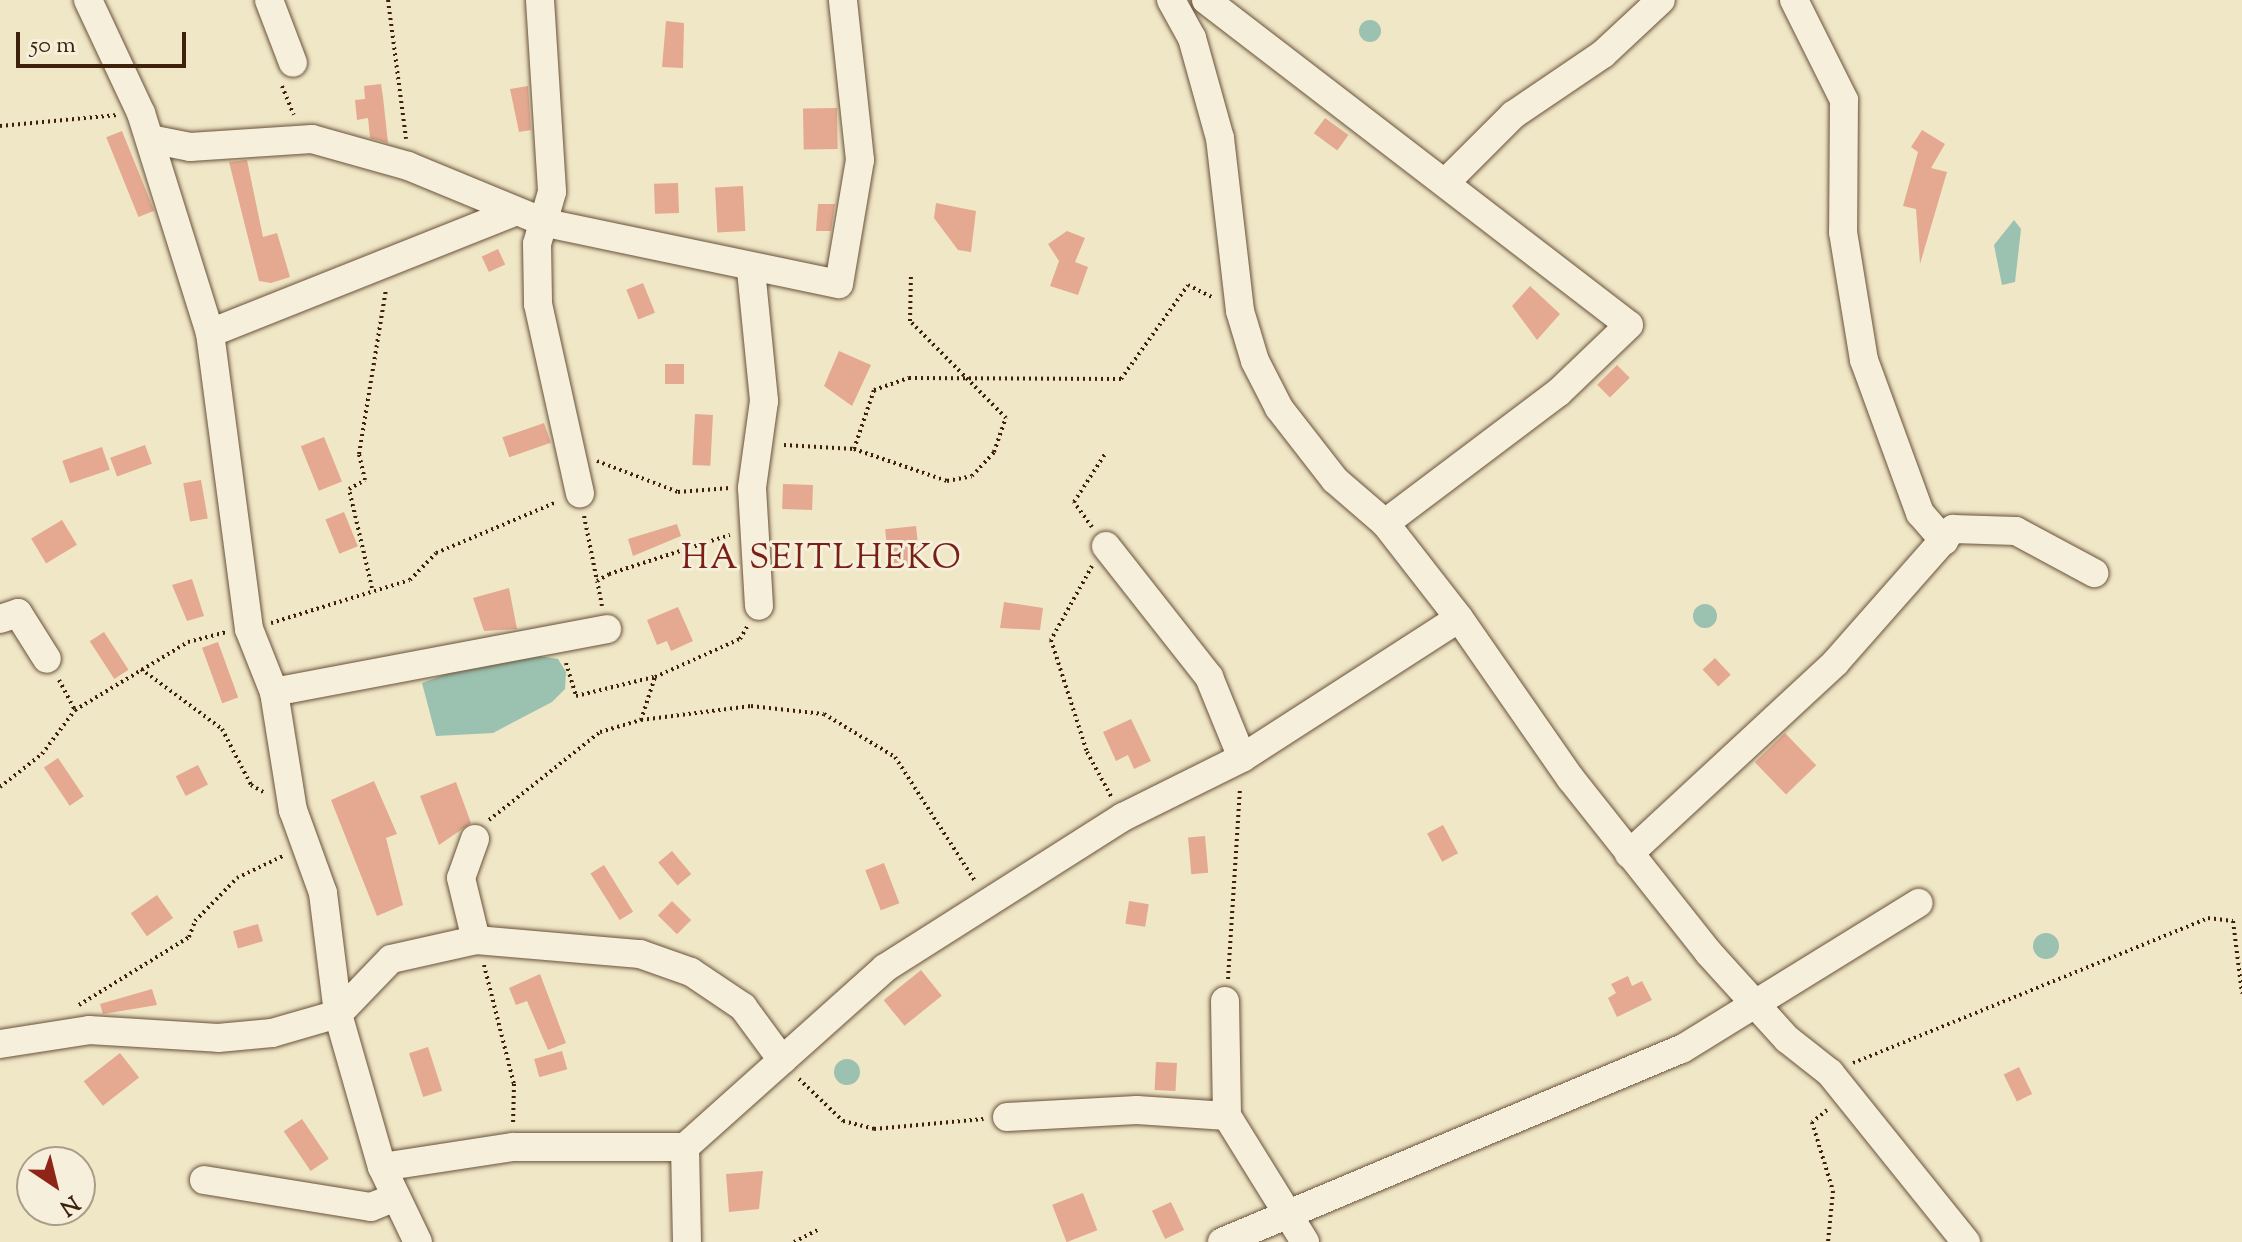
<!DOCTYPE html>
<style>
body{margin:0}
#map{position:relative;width:2242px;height:1242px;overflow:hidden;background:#f0e7c7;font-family:"Sorts Mill Goudy",serif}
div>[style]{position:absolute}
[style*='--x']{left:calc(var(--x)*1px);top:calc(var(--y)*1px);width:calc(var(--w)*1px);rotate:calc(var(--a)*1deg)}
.water>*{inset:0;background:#9bc1b0}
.round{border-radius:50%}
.building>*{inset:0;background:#e4a990;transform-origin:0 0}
.path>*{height:4px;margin-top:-2px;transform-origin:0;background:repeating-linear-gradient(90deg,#3d210b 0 2px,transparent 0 6px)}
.roads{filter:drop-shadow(0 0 2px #6a523a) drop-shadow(0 0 2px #6a523a)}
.minor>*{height:28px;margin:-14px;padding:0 14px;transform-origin:14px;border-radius:14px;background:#f5efdb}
span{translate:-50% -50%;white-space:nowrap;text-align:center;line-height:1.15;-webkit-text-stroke:6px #f5efdb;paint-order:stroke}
.quarter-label{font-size:34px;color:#7a1f14;letter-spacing:2px}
.north{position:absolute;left:16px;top:1146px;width:80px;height:80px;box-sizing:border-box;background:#f5efdb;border:2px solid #ab9d88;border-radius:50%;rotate:145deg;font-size:22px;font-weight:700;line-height:32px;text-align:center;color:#3d210b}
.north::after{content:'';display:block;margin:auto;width:28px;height:36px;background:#8f2418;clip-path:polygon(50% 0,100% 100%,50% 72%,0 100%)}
.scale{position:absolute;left:16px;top:32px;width:170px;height:36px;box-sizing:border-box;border:4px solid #3d210b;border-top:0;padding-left:10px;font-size:24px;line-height:28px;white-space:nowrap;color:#3d210b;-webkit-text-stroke:6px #f5efdb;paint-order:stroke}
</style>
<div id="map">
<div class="water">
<i class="round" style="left:1359px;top:20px;width:22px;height:22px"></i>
<i style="clip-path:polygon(2014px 220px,2021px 229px,2015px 282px,2002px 285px,1994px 245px)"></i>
<i class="round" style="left:1693px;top:604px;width:24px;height:24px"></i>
<i style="clip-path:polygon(539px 656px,558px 659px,566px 672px,565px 689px,552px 702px,493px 733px,436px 736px,422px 683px,481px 661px)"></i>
<i class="round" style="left:2033px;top:933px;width:26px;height:26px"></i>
<i class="round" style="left:834px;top:1059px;width:26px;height:26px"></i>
</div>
<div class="building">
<i style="clip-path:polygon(666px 21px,684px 23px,683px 68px,662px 67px)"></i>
<i style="clip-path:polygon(381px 84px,383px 97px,388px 143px,370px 138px,368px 118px,357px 120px,355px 100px,365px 99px,364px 86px)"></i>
<i style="clip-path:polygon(528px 86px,531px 130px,519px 132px,510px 89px)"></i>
<i style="left:837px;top:108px;width:41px;height:34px;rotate:89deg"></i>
<i style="left:1325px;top:118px;width:29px;height:19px;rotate:36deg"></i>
<i style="clip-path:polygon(1922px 130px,1945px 144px,1931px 168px,1947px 172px,1920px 264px,1916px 209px,1903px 206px,1918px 152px,1911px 147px)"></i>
<i style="left:122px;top:131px;width:86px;height:17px;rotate:68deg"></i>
<i style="clip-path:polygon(247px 160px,263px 237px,277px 233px,290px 277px,271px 283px,259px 281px,229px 162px)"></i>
<i style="left:678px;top:183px;width:30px;height:24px;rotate:88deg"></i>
<i style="left:743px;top:186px;width:45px;height:28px;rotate:87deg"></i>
<i style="clip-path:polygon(936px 203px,976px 211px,971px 252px,958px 250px,934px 218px)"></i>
<i style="clip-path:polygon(818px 204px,835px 204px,831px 231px,816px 231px)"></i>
<i style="clip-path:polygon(1067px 231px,1085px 238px,1075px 262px,1088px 267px,1078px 295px,1050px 286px,1059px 261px,1048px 244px)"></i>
<i style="left:498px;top:249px;width:17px;height:18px;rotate:65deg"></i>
<i style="left:643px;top:283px;width:32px;height:18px;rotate:68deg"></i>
<i style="clip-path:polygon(1530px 286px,1560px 314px,1537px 340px,1512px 306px)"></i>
<i style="clip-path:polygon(839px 351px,871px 365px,852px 406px,824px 386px)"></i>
<i style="left:665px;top:364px;width:19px;height:20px"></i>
<i style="left:1617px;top:365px;width:18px;height:28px;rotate:45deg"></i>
<i style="left:695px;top:414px;width:18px;height:51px;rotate:3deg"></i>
<i style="left:544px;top:423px;width:21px;height:44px;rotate:71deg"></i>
<i style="left:324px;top:437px;width:48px;height:25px;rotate:68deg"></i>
<i style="left:145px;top:445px;width:20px;height:37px;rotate:70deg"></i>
<i style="left:102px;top:447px;width:24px;height:42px;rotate:71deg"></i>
<i style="left:201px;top:480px;width:39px;height:18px;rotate:80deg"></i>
<i style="left:783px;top:484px;width:30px;height:25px;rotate:2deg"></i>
<i style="left:344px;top:512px;width:37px;height:20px;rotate:68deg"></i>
<i style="left:62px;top:520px;width:29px;height:36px;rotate:59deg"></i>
<i style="clip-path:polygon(677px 524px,681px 536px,633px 556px,628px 539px)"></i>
<i style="left:916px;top:526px;width:39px;height:31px;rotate:84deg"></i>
<i style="clip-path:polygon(192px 579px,204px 616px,187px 621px,172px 585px)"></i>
<i style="clip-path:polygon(509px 588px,517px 629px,484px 631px,473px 598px)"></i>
<i style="clip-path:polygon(1004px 602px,1043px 608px,1040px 630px,1000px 628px)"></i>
<i style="clip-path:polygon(678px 607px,693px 641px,671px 651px,667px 641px,657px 645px,647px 620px)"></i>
<i style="left:104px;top:632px;width:45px;height:17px;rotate:57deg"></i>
<i style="left:218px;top:642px;width:59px;height:17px;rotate:70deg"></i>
<i style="left:1715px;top:658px;width:23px;height:17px;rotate:47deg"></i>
<i style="clip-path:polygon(1131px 719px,1151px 761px,1134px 769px,1128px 755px,1116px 761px,1103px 732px)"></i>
<i style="left:1785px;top:733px;width:45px;height:42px;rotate:46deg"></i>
<i style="left:58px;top:758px;width:46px;height:17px;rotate:56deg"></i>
<i style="left:198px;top:765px;width:22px;height:25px;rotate:63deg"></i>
<i style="clip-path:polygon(374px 781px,397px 834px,386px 838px,403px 905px,377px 916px,331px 800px)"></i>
<i style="clip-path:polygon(456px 782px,471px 823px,439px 845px,420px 796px)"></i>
<i style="left:1443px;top:825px;width:32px;height:18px;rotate:62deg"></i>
<i style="left:1205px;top:836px;width:37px;height:17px;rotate:85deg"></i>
<i style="left:672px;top:851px;width:30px;height:18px;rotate:50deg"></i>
<i style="left:884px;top:863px;width:43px;height:20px;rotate:69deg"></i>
<i style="left:604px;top:865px;width:55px;height:16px;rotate:58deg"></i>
<i style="left:157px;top:895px;width:28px;height:32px;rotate:55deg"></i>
<i style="left:672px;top:901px;width:27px;height:20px;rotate:45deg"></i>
<i style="left:1129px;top:901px;width:20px;height:23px;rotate:9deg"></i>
<i style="left:258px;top:924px;width:18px;height:26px;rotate:74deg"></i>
<i style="left:921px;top:970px;width:33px;height:48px;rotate:51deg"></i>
<i style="clip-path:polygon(540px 974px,566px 1043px,548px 1050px,527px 1001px,516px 1005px,509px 988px)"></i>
<i style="clip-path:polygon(1628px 976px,1632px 986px,1642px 981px,1652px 1000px,1617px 1017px,1608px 998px,1616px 993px,1611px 984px)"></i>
<i style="clip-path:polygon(152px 989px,157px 1005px,103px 1014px,100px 1004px)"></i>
<i style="left:428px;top:1047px;width:46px;height:20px;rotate:72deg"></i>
<i style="left:562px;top:1051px;width:19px;height:29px;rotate:74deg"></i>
<i style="left:120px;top:1053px;width:31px;height:46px;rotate:52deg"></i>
<i style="left:1156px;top:1062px;width:21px;height:28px;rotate:3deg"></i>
<i style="left:2019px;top:1067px;width:30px;height:17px;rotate:64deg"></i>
<i style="left:302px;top:1119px;width:48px;height:22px;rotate:56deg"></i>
<i style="clip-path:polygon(763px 1171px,759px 1209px,729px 1212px,726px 1174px)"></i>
<i style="left:1083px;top:1193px;width:40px;height:33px;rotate:69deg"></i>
<i style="left:1171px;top:1202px;width:31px;height:21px;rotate:65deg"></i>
</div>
<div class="path">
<i style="--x:388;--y:0;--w:140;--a:82.6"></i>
<i style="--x:282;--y:86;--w:31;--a:68"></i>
<i style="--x:0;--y:126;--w:118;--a:-5.4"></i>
<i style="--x:784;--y:445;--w:70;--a:3.3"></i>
<i style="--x:854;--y:449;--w:98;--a:19"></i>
<i style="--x:947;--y:481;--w:25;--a:-11"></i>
<i style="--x:972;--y:476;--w:33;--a:-47"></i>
<i style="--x:994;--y:452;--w:36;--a:-71"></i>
<i style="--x:1006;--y:418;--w:136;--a:-134.7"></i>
<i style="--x:910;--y:321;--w:47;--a:-88.8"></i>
<i style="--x:854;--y:449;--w:62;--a:-71.3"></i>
<i style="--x:874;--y:390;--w:37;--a:-19"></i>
<i style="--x:909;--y:378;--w:212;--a:0.3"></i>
<i style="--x:1121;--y:379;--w:115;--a:-54.5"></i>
<i style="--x:1188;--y:285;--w:27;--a:27"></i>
<i style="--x:597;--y:461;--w:87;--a:20.9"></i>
<i style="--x:678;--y:492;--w:52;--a:-4.4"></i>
<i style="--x:584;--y:516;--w:66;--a:78.7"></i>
<i style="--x:1092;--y:527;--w:31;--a:-126"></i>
<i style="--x:1074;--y:502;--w:57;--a:-57.1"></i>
<i style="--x:1092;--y:566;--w:85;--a:119"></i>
<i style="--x:1051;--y:640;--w:118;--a:72.2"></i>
<i style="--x:1087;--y:752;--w:52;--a:61.5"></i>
<i style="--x:372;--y:588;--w:102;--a:-103.1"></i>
<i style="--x:349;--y:489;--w:18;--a:-29"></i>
<i style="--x:365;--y:480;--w:27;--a:-103"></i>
<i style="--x:359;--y:454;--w:166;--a:-80.7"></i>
<i style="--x:602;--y:606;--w:25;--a:-101"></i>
<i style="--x:597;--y:581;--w:14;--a:-30"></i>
<i style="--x:609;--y:574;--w:127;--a:-17.9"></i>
<i style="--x:271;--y:623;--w:145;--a:-17.2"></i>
<i style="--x:410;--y:580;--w:37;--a:-46"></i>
<i style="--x:436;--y:553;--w:131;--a:-22.9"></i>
<i style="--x:566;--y:663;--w:34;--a:73"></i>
<i style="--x:576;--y:696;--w:80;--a:-13.7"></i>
<i style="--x:141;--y:669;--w:101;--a:36.5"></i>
<i style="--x:222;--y:729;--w:63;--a:62.6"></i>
<i style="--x:251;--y:785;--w:16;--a:30"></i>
<i style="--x:59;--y:680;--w:34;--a:62"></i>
<i style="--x:641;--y:720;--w:111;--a:-7.3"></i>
<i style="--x:751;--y:706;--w:73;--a:6.3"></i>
<i style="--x:824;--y:714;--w:83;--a:31.2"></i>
<i style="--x:895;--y:757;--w:148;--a:57.2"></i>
<i style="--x:0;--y:787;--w:53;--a:-38.2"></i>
<i style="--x:42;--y:754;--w:55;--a:-53.1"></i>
<i style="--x:75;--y:710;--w:132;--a:-31"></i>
<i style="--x:188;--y:642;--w:40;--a:-14.4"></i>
<i style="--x:489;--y:820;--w:142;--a:-38.4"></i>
<i style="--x:600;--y:732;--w:43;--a:-16.3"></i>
<i style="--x:641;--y:720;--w:45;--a:-72"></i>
<i style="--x:655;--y:677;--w:93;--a:-24.1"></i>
<i style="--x:740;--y:639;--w:16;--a:-60"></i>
<i style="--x:484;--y:965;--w:123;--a:75.9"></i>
<i style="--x:514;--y:1084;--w:41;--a:91.4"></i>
<i style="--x:1228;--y:979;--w:191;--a:-86.4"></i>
<i style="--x:79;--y:1005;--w:129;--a:-31.7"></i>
<i style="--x:189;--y:937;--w:17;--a:-69"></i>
<i style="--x:195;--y:921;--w:60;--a:-45.7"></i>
<i style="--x:237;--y:878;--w:51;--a:-25.6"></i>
<i style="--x:1853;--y:1063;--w:383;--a:-22.2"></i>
<i style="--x:2208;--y:918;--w:25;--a:7"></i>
<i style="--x:2233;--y:921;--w:73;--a:82.9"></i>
<i style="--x:799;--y:1079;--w:61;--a:43.7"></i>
<i style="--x:843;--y:1121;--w:32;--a:14"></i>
<i style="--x:874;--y:1129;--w:110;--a:-5.2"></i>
<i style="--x:1827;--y:1110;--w:19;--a:141"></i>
<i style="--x:1812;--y:1122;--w:72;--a:73.1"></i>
<i style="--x:1833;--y:1191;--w:51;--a:95.6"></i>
<i style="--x:794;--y:1242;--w:29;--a:-27"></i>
</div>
<div class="roads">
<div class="minor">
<i style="--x:88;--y:0;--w:125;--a:64.9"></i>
<i style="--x:141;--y:113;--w:231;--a:72.6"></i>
<i style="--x:210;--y:333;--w:299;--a:82.5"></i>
<i style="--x:249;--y:629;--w:68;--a:68.4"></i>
<i style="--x:274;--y:692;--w:120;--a:80.9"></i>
<i style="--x:293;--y:810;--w:88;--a:70.1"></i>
<i style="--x:323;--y:893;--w:122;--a:82.9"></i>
<i style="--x:338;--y:1014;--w:159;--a:74"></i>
<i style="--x:382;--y:1167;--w:83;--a:64.4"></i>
<i style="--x:269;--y:0;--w:67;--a:69.1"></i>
<i style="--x:540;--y:0;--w:192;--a:86.4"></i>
<i style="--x:552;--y:192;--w:54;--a:106.1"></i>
<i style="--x:537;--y:244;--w:60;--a:89"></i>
<i style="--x:538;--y:304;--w:194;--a:77.5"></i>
<i style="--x:1171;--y:0;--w:43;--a:61.1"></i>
<i style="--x:1192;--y:38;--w:104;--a:74.4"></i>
<i style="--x:1220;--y:138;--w:174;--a:83.4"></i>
<i style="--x:1240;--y:311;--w:52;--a:73.3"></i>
<i style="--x:1255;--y:361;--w:53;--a:62.9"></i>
<i style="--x:1279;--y:408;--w:91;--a:52.1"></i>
<i style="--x:1335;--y:480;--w:66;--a:40.7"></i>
<i style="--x:1385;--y:523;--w:120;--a:52.1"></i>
<i style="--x:1206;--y:0;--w:533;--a:37.54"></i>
<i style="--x:1629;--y:325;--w:97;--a:136.3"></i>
<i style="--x:1559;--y:392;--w:218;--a:143"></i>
<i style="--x:1794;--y:0;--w:112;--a:63.4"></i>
<i style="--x:1844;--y:100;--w:132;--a:90.4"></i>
<i style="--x:1843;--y:232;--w:130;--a:80.7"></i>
<i style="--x:1864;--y:360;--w:163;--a:69.9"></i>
<i style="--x:1920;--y:513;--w:37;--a:49"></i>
<i style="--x:150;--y:139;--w:41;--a:11.3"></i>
<i style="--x:190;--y:147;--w:122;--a:-3.8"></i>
<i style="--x:312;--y:139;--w:100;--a:15.7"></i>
<i style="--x:408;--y:166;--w:149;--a:22.4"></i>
<i style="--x:546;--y:223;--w:299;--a:11.8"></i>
<i style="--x:839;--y:284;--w:126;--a:-80.4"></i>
<i style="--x:860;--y:160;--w:161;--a:-96.1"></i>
<i style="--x:1446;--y:182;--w:95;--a:-45"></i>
<i style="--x:1513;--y:115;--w:109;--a:-34.1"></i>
<i style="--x:1603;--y:54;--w:79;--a:-43"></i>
<i style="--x:751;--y:270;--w:132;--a:84.3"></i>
<i style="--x:764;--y:401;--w:88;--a:97.9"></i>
<i style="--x:752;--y:488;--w:118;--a:86.6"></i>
<i style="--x:210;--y:333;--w:325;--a:-21.7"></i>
<i style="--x:1106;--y:546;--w:167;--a:51.8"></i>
<i style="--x:1209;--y:677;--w:87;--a:67.8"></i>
<i style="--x:0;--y:619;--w:19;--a:-18"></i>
<i style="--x:18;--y:613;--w:54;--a:57.8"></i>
<i style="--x:274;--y:692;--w:339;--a:-10.7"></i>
<i style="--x:475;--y:839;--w:41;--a:109.7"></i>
<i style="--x:461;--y:878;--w:64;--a:76.4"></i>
<i style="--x:1629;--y:854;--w:281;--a:-42.8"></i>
<i style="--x:1835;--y:663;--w:179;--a:-48.6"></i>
<i style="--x:1953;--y:529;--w:63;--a:1.8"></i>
<i style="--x:2016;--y:531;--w:89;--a:28.3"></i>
<i style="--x:1225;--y:1001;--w:115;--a:89"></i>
<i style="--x:1227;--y:1116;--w:148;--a:58.2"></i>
<i style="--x:0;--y:1044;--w:90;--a:-8.9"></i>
<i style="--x:89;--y:1030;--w:129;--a:3.5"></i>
<i style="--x:218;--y:1038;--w:54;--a:-5.3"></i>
<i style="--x:272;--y:1033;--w:69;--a:-16.1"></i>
<i style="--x:338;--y:1014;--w:76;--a:-46.1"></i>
<i style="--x:391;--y:959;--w:87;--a:-12.6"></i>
<i style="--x:476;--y:940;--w:165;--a:4.9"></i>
<i style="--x:640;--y:954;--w:54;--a:19.4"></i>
<i style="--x:691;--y:972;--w:63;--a:33.9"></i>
<i style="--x:743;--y:1007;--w:66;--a:53.7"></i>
<i style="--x:1007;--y:1117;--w:130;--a:-3.1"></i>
<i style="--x:1137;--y:1110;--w:90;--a:3.8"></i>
<i style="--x:685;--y:1147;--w:95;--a:88.8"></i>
<i style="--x:382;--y:1167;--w:133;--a:-8.7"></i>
<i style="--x:513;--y:1147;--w:172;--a:0"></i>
<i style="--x:685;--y:1147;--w:268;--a:-41.8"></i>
<i style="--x:885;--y:968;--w:282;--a:-32.4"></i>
<i style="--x:1123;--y:817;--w:133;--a:-26.4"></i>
<i style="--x:1242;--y:758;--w:258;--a:-32.8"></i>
<i style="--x:1459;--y:618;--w:196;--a:55.2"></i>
<i style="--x:1571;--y:779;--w:221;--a:51.6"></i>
<i style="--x:1708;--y:952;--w:118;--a:47.8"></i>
<i style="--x:1787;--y:1039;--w:55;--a:38.3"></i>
<i style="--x:1830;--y:1073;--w:217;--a:51.2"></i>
<i style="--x:204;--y:1180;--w:169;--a:9.2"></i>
<i style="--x:371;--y:1207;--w:27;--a:-22"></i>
<i style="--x:1222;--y:1242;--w:499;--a:-22.8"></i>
<i style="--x:1682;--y:1049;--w:278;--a:-31.7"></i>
</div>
</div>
<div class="quarter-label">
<span style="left:822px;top:560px">HA SEITLHEKO</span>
</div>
<div class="north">N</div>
<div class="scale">50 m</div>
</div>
